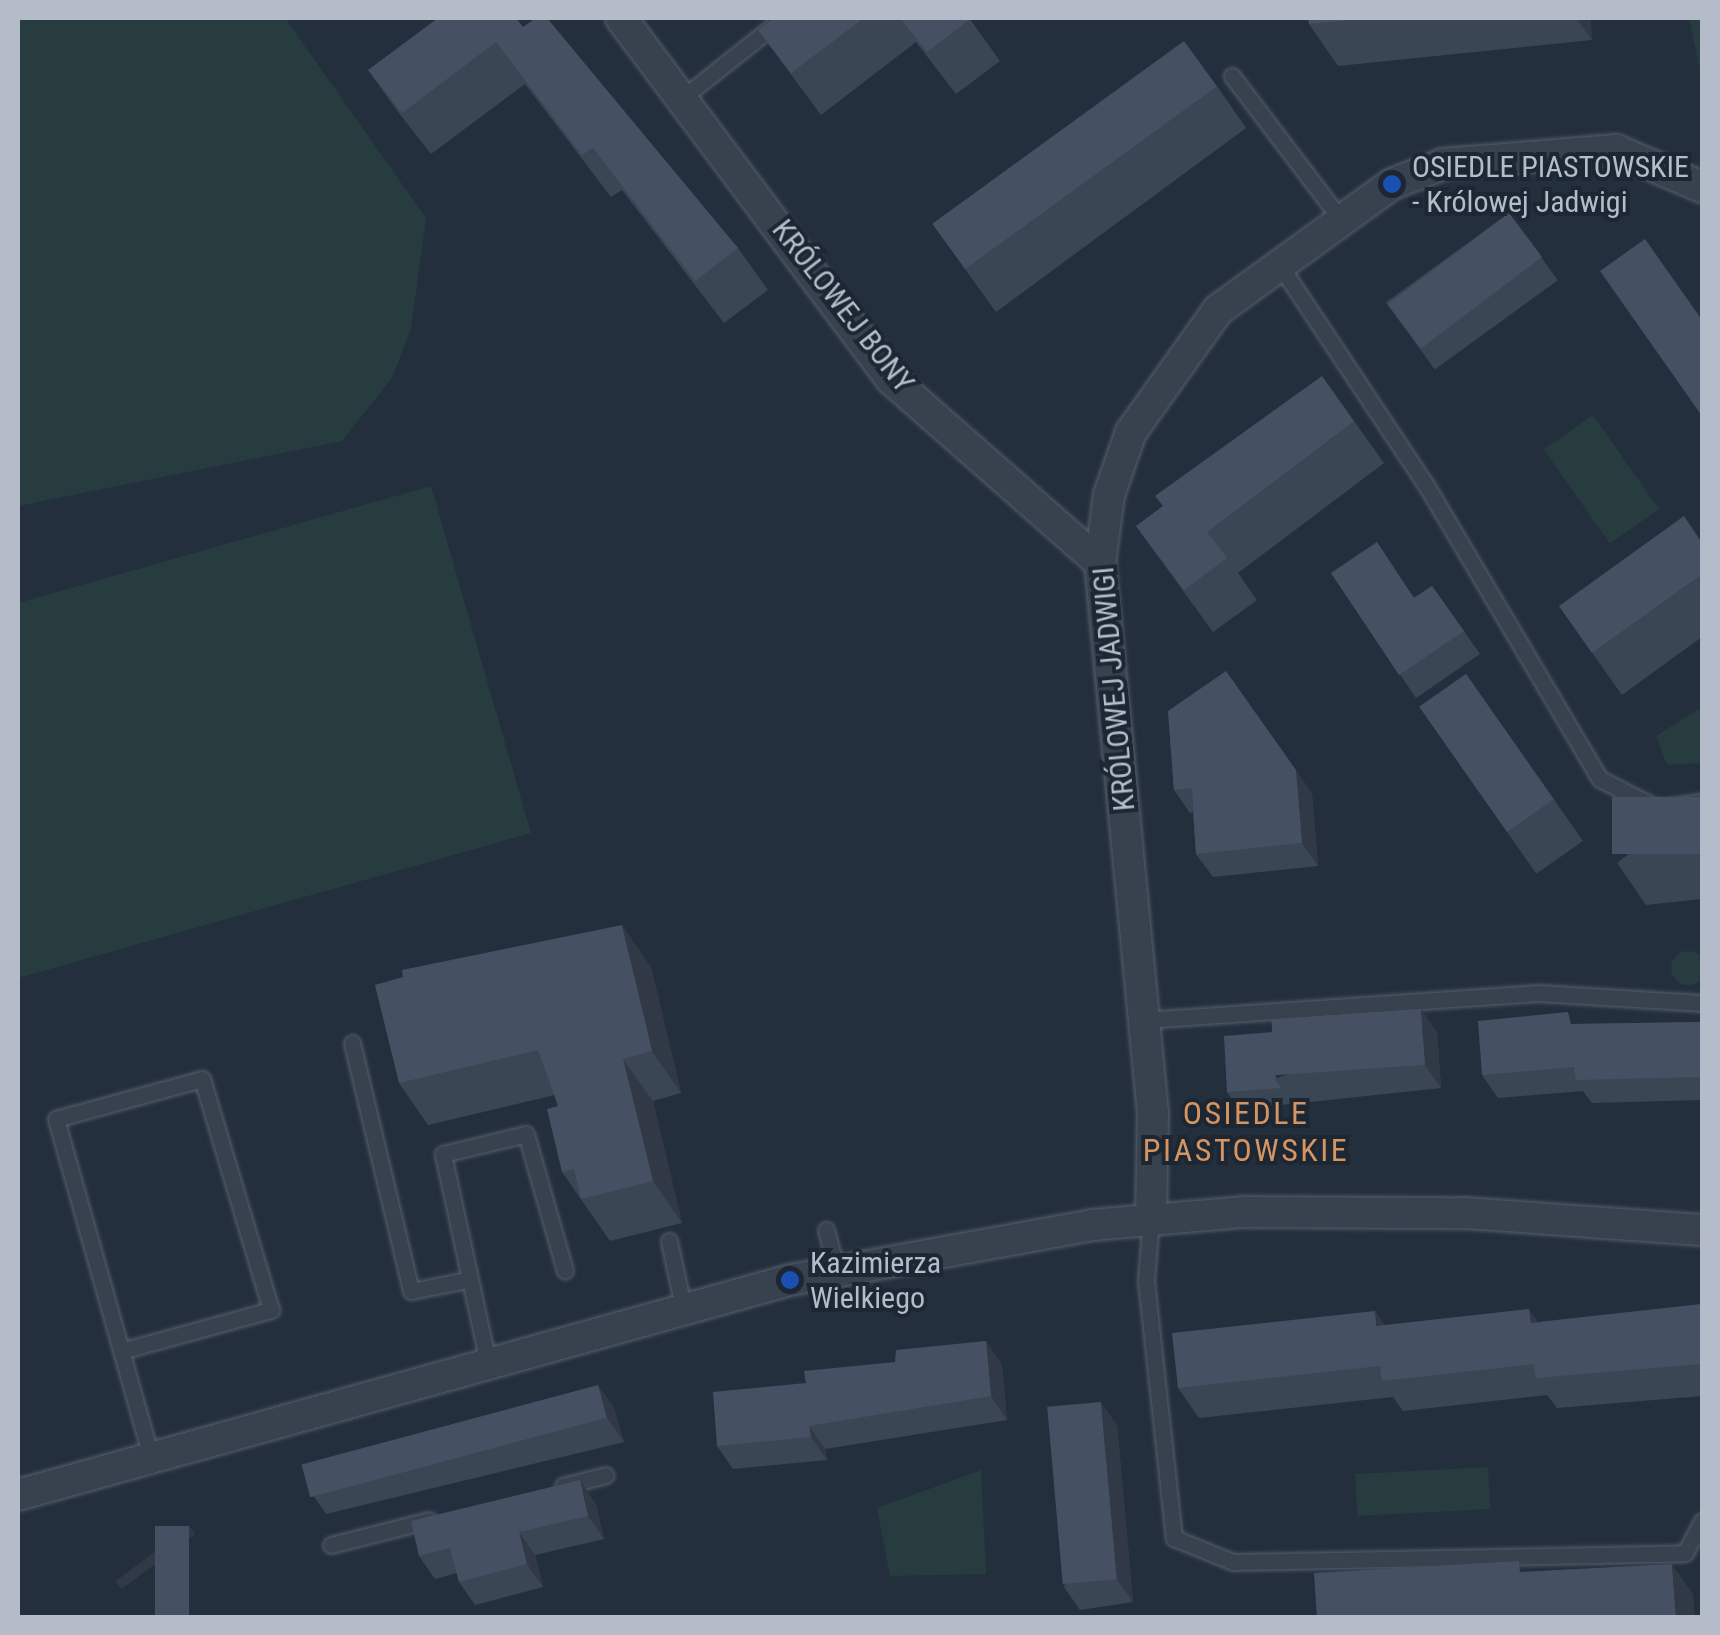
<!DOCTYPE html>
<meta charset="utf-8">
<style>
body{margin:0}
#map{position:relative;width:1720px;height:1635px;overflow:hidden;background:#242f3e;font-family:"Roboto Condensed",sans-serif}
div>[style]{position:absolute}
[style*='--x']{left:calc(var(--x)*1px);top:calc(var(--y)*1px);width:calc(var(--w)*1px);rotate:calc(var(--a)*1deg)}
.green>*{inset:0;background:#263c3f;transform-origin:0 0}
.round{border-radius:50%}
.roads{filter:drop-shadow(0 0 2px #565f6c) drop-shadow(0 0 2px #565f6c)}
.lane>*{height:15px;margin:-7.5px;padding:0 7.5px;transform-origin:7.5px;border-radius:7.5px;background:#38414e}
.street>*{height:30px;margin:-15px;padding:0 15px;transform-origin:15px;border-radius:15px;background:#38414e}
.wall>*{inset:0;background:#3b4654;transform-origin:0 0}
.shaded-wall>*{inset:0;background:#303945;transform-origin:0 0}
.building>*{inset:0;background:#455162;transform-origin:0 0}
.dots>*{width:28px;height:28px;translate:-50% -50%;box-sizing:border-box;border:5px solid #1d2633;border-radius:50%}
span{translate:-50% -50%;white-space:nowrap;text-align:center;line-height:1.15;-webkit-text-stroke:8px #1d2633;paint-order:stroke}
.poi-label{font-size:30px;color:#b4bcc9}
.left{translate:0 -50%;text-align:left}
.street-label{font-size:30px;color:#b4bcc9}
.neighbourhood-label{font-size:32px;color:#d59563;letter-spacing:2.5px}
.frame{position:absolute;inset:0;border:20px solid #b4bcc9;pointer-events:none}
</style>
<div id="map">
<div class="green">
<i style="clip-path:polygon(18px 18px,285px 18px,426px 218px,411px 329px,392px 378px,342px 441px,18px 506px)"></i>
<i style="clip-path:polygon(1689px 18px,1702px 18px,1702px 80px)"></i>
<i style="left:1593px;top:415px;width:115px;height:60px;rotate:55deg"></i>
<i style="clip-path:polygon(431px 486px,531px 833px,18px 978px,18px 603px)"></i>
<i style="clip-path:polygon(1702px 707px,1702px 763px,1667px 765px,1656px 736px)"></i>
<i class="round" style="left:1671px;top:951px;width:34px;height:34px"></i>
<i style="left:1488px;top:1467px;width:42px;height:133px;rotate:87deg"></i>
<i style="clip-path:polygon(981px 1470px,986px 1574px,890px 1576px,877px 1508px)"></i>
</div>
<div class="roads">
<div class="lane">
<i style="--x:1232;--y:76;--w:182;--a:52.8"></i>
<i style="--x:681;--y:99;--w:130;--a:-38.5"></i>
<i style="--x:1279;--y:264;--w:265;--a:56.4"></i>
<i style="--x:1426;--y:485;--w:342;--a:59.4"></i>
<i style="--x:1600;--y:779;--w:64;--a:27"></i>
<i style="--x:1657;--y:808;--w:45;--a:-7.6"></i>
<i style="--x:1144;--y:1020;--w:396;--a:-3.9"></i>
<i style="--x:1539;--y:993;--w:163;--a:3.5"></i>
<i style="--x:352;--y:1043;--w:255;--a:76.6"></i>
<i style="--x:411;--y:1291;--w:56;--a:-11.3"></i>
<i style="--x:1151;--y:1217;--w:64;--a:94.5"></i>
<i style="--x:1146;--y:1281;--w:259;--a:83.8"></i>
<i style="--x:1174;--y:1538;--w:64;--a:22.1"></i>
<i style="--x:1233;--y:1562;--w:452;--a:-1.1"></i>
<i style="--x:1685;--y:1553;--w:36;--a:-62"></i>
<i style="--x:826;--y:1230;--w:42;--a:75"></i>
<i style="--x:669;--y:1241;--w:72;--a:77.9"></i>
<i style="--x:121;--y:1351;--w:156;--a:-15.3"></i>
<i style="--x:271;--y:1310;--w:241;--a:-106.6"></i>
<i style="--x:202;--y:1079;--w:151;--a:164.7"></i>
<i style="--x:56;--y:1119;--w:352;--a:74.3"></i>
<i style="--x:489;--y:1367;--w:218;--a:-102.2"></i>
<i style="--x:443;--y:1154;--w:85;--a:-13.5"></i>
<i style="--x:526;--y:1134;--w:142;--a:74.1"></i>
<i style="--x:563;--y:1486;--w:44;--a:-14.3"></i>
<i style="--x:331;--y:1545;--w:101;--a:-14.3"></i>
</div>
<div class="street">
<i style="--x:621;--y:18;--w:452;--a:53.2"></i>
<i style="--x:892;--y:380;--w:277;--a:41.3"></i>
<i style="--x:1151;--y:1217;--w:103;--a:-88.9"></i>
<i style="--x:1153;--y:1114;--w:554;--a:-95.49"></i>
<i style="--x:1100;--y:563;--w:69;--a:-82.5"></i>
<i style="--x:1109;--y:495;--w:67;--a:-70.8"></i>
<i style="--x:1131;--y:432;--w:150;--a:-54.5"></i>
<i style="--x:1218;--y:310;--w:215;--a:-35.9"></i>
<i style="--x:1392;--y:184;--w:55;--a:-21.4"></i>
<i style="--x:1443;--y:164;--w:174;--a:-4.6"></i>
<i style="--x:1616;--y:150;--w:94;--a:23.3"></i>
<i style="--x:18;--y:1495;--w:801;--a:-15.56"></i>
<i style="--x:790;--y:1280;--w:307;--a:-10.3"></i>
<i style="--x:1092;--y:1225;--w:154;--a:-4.9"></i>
<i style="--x:1245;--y:1212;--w:220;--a:0.3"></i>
<i style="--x:1465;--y:1213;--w:238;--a:4.1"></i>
</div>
</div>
<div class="wall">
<i style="clip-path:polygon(774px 18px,969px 18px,1000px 61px,956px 94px,916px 42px,821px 115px,758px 30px)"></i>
<i style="clip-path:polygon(1308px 18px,1590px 18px,1592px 40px,1338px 66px,1309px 24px)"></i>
<i style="clip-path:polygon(524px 27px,738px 248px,768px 290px,724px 323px,622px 190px,611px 197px,525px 84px,431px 154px,398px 112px,368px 70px)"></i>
<i style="clip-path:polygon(1217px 86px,1246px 128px,996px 312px,934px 226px)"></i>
<i style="left:1509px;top:213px;width:83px;height:152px;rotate:54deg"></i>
<i style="clip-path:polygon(1354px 421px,1384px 463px,1238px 573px,1257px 600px,1213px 632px,1136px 526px)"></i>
<i style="clip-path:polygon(1702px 543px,1702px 637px,1622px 695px,1559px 606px)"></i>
<i style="clip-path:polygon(1331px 573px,1415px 597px,1432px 586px,1480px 654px,1416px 698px)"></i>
<i style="left:1466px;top:674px;width:204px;height:57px;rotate:55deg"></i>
<i style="clip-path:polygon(1168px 711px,1312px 793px,1318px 866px,1213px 877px,1196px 854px,1193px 812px,1190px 813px,1174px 790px)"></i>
<i style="clip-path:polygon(1702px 797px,1702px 899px,1646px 905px,1617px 863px)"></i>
<i style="clip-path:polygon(651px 967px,681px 1093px,653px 1101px,682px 1223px,610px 1241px,562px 1172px,558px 1106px,555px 1095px,428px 1125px,399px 1083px)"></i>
<i style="clip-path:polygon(1702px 1022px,1702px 1100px,1592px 1103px,1583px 1091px,1498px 1098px,1482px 1075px,1576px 1024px)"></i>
<i style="clip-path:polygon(1437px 1032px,1441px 1088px,1292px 1104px,1238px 1108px,1227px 1092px)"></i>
<i style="clip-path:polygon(1702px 1304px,1702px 1396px,1557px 1408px,1547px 1395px,1403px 1411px,1393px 1397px,1199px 1418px,1178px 1388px,1375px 1311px,1384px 1325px,1538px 1322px)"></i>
<i style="clip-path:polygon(986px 1341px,1002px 1365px,1007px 1420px,825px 1449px,827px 1460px,733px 1469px,717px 1446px,806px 1383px)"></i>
<i style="clip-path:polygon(598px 1385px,614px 1408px,624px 1442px,326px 1514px,310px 1491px)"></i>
<i style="clip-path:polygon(1117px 1425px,1133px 1602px,1080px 1610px,1064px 1587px)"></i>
<i style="clip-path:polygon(596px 1504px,604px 1539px,535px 1555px,543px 1587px,475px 1605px,459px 1582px,457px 1573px,435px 1579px,419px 1556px)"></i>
</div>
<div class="shaded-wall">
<i style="clip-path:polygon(1576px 18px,1590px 18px,1592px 40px)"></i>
<i style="clip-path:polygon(1296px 770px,1312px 793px,1318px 866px,1302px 843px)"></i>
<i style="clip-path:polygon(622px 925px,651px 967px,681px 1093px,652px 1051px)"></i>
<i style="clip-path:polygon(1421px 1009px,1437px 1032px,1441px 1088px,1425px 1065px)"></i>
<i style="clip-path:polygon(623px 1059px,653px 1101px,682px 1223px,653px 1181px)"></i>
<i style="clip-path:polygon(1529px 1309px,1550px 1339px,1531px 1323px)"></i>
<i style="clip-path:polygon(1375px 1311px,1396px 1341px,1376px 1326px)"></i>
<i style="clip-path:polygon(986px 1341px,1002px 1365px,1007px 1420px,991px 1396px)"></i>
<i style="clip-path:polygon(598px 1385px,614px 1408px,624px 1442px,607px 1418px)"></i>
<i style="clip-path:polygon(1101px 1402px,1117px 1425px,1133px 1602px,1117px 1579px)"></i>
<i style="clip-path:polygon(809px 1426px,825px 1449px,827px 1460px,811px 1437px)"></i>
<i style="clip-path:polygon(580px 1480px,596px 1504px,604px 1539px,588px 1516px)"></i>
<i style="left:189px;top:1526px;width:10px;height:92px;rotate:53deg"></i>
<i style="clip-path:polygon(519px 1532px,535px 1555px,543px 1587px,527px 1564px)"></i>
<i style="clip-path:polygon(1672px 1564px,1693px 1594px,1695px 1618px,1676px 1618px)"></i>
</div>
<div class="building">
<i style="clip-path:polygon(438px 18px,516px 18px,523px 27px,536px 18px,547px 18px,738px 248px,695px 281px,593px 148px,582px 155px,496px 42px,402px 113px,368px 70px)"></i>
<i style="clip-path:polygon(774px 18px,864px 18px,791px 73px,758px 30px)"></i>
<i style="clip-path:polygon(900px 18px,969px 18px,970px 19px,927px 52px)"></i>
<i style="clip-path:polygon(1308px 18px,1372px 18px,1309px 24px)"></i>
<i style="left:1184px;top:41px;width:56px;height:311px;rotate:54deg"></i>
<i style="left:1509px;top:213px;width:55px;height:152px;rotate:53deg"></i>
<i style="clip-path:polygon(1645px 239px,1702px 320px,1702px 416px,1600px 271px)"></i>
<i style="clip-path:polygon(1322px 376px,1354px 421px,1207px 532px,1227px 558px,1184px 590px,1136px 526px,1163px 506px,1155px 496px)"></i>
<i style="clip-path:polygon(1684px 516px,1702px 543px,1702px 574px,1592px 653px,1559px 606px)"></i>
<i style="clip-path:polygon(1377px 542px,1414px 598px,1432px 586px,1464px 631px,1399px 675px,1331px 573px)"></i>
<i style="clip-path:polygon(1226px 671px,1296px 770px,1302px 843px,1196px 854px,1192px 788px,1174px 790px,1168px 711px)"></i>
<i style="left:1466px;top:674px;width:153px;height:57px;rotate:55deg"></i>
<i style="left:1702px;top:797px;width:57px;height:90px;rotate:90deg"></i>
<i style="clip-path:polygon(622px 925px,652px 1051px,623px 1059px,653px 1181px,581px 1199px,574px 1169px,562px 1172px,547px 1109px,558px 1106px,538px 1050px,399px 1083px,375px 985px,403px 977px,402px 970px)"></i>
<i style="left:1421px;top:1009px;width:56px;height:150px;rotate:86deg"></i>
<i style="clip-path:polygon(1568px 1012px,1571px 1024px,1702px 1022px,1702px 1077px,1576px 1080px,1574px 1067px,1482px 1075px,1478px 1021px)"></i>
<i style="clip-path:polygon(1273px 1032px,1276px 1081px,1281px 1088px,1227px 1092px,1224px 1036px)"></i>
<i style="clip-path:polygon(1702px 1304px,1702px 1364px,1536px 1378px,1534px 1364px,1382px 1381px,1380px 1366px,1178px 1388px,1172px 1333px,1375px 1311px,1376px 1326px,1529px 1309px,1531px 1323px)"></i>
<i style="clip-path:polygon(986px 1341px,991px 1396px,809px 1426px,811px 1437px,717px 1446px,713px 1392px,806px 1383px,804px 1371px,895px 1362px,896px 1350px)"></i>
<i style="left:598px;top:1385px;width:34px;height:307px;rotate:75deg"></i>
<i style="left:1101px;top:1402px;width:178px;height:54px;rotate:85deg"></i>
<i style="clip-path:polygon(580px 1480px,588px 1516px,519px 1532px,527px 1564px,459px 1582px,450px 1548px,419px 1556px,411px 1521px)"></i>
<i style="left:155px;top:1526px;width:34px;height:92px"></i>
<i style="clip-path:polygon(1519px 1561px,1520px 1572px,1672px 1564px,1676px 1618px,1317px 1618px,1314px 1573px)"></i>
</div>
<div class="dots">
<i style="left:1392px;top:184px;background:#1a4fb4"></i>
<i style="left:790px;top:1280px;background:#1a4fb4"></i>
</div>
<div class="poi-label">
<span class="left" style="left:1412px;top:184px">OSIEDLE PIASTOWSKIE<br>- Królowej Jadwigi</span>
<span class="left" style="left:810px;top:1280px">Kazimierza<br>Wielkiego</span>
</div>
<div class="street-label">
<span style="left:843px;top:306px;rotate:52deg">KRÓLOWEJ BONY</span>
<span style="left:1114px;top:689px;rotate:-95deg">KRÓLOWEJ JADWIGI</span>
</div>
<div class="neighbourhood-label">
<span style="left:1246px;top:1132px">OSIEDLE<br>PIASTOWSKIE</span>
</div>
<div class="frame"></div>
</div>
